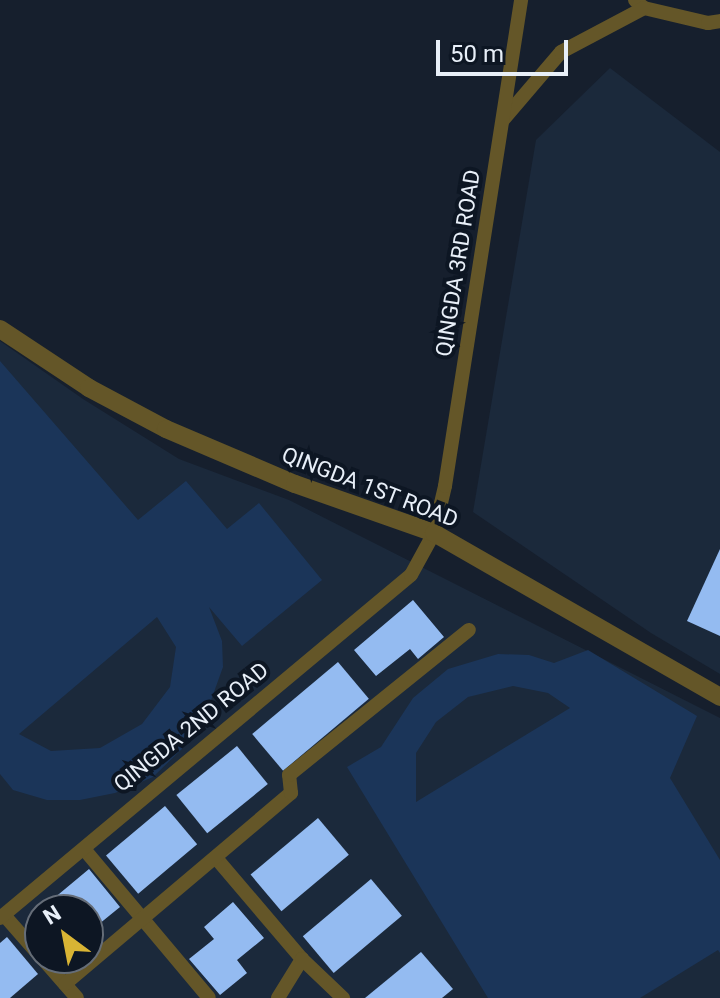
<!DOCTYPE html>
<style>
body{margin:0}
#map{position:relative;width:720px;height:998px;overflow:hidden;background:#161f2d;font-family:Roboto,sans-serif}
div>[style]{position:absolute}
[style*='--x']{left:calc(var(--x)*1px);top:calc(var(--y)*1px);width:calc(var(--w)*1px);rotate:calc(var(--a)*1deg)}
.built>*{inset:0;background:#1b293b}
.green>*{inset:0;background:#1b3559}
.building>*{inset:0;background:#94bbf1;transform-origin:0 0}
.minor>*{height:14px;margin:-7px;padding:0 7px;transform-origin:7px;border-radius:7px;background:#645628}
.tertiary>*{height:18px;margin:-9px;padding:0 9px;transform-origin:9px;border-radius:9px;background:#645628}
span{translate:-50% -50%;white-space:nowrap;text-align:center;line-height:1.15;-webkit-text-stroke:8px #0d1623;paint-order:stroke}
.street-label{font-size:22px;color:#e8eff8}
.north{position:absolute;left:24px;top:894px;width:80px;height:80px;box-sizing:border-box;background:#0d1623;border:2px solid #656d78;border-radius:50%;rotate:328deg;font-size:22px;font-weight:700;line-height:32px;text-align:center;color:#e8eff8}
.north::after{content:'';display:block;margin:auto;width:28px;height:36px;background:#d8b434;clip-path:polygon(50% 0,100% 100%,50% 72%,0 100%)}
.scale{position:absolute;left:436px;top:40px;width:132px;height:36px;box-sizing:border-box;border:4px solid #e8eff8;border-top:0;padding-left:10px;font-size:24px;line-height:28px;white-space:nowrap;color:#e8eff8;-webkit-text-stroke:6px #0d1623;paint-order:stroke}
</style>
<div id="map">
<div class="built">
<i style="clip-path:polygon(610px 68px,720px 152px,720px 674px,651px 633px,473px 512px,536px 140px)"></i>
<i style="clip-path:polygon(evenodd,0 341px,83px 399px,179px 459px,289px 500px,720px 718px,720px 998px,0 998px,0 341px,40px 910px,88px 910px,88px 958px,40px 958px,40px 910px)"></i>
</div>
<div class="green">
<i style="clip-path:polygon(evenodd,0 361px,138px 520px,186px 481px,227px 529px,259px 503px,322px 580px,242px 646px,209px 607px,222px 641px,223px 667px,205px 717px,188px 743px,153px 777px,115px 793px,80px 800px,47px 800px,13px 790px,0 774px,0 361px,157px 617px,176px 647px,170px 687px,142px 724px,100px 748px,51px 751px,19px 734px,157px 617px)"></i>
<i style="clip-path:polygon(evenodd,588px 650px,697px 716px,670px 778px,720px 860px,720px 953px,718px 950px,640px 998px,488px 998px,347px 767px,381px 747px,413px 698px,448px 669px,498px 654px,529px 655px,554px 663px,588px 650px,513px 686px,548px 693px,570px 708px,416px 802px,416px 753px,436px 722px,468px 697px,513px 686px)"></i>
</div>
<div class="building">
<i style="clip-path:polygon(720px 549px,720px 636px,687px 621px)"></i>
<i style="clip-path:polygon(413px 600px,444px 637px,418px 659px,410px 649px,376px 676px,354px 650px)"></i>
<i style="left:338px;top:662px;width:48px;height:112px;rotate:50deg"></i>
<i style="left:237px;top:746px;width:49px;height:78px;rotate:51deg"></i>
<i style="left:165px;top:806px;width:50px;height:77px;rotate:50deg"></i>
<i style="left:318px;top:818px;width:48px;height:88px;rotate:50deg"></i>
<i style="clip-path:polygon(89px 869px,120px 907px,88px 933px,88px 910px,40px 910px,40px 932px,29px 919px)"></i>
<i style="left:371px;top:879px;width:48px;height:89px;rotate:50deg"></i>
<i style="clip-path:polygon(233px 902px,264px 938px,237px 960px,247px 973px,220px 995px,189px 959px,214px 939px,204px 927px)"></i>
<i style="clip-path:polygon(7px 937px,38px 974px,10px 998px,0 998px,0 943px)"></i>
<i style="clip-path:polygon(421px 952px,453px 989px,442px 998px,365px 998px)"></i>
</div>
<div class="minor">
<i style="--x:635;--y:0;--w:12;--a:42"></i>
<i style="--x:644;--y:8;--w:66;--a:13.2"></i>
<i style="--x:708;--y:23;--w:12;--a:-9"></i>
<i style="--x:503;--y:120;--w:89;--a:-49.5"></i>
<i style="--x:561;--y:52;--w:94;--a:-27.9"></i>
<i style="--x:84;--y:849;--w:194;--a:50"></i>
<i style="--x:216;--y:858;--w:133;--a:49.6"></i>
<i style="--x:4;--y:915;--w:55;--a:48.7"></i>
<i style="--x:0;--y:918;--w:535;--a:-39.85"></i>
<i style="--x:411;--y:575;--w:48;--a:-61.3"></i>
<i style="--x:434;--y:533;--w:48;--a:-76.8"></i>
<i style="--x:445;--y:486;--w:492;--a:-81.1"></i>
<i style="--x:42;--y:958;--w:53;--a:48.8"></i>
<i style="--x:65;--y:984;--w:296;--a:-40.2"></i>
<i style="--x:291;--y:793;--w:18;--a:-96"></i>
<i style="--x:289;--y:775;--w:231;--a:-38.9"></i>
<i style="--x:278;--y:998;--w:46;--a:-58.4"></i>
<i style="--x:302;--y:959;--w:57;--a:43.6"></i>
</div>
<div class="tertiary">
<i style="--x:0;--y:329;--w:107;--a:33.5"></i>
<i style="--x:89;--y:388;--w:87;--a:28"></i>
<i style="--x:166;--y:429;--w:140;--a:23.1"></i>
<i style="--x:295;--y:484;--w:147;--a:19.4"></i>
<i style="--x:434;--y:533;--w:330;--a:29.8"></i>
</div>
<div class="street-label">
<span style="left:458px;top:263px;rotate:-81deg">QINGDA 3RD ROAD</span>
<span style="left:370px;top:487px;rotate:21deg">QINGDA 1ST ROAD</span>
<span style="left:191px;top:727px;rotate:-39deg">QINGDA 2ND ROAD</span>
</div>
<div class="north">N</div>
<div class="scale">50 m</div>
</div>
